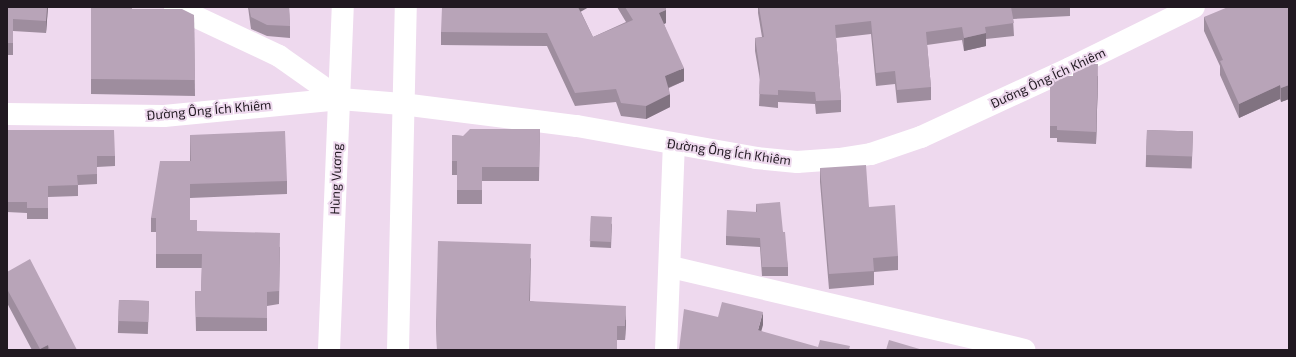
<!DOCTYPE html>
<meta charset="utf-8">
<style>
body{margin:0}
#map{position:relative;width:1296px;height:357px;overflow:hidden;background:#eed9ee;font-family:"Exo 2",sans-serif}
div>[style]{position:absolute}
[style*='--x']{left:calc(var(--x)*1px);top:calc(var(--y)*1px);width:calc(var(--w)*1px);rotate:calc(var(--a)*1deg)}
.minor>*{height:22px;margin:-11px;padding:0 11px;transform-origin:11px;border-radius:11px;background:#fff}
.major>*{height:22px;margin:-11px;padding:0 11px;transform-origin:11px;border-radius:11px;background:#fff}
.wall>*{inset:0;background:#9e8d9e;transform-origin:0 0}
.shaded-wall>*{inset:0;background:#817381}
.building>*{inset:0;background:#b8a4b8;transform-origin:0 0}
span{translate:-50% -50%;white-space:nowrap;text-align:center;line-height:1.15;-webkit-text-stroke:4px #eed9ee;paint-order:stroke}
.street-label{font-size:13px;color:#211921}
.frame{position:absolute;inset:0;border:8px solid #211921;pointer-events:none}
</style>
<div id="map">
<div class="minor">
<i style="--x:175;--y:7;--w:115;--a:25.2"></i>
<i style="--x:279;--y:56;--w:75;--a:35.2"></i>
<i style="--x:402;--y:104;--w:176;--a:7.2"></i>
<i style="--x:577;--y:126;--w:182;--a:10.1"></i>
<i style="--x:756;--y:158;--w:41;--a:5.6"></i>
<i style="--x:797;--y:162;--w:42;--a:-4.1"></i>
<i style="--x:839;--y:159;--w:32;--a:-9"></i>
<i style="--x:871;--y:154;--w:53;--a:-18.8"></i>
<i style="--x:921;--y:137;--w:164;--a:-24.8"></i>
<i style="--x:1070;--y:68;--w:138;--a:-26.2"></i>
<i style="--x:7;--y:114;--w:157;--a:0.7"></i>
<i style="--x:164;--y:116;--w:177;--a:-5.5"></i>
<i style="--x:671;--y:267;--w:363;--a:13.2"></i>
<i style="--x:666;--y:350;--w:205;--a:-87.8"></i>
</div>
<div class="major">
<i style="--x:340;--y:99;--w:62;--a:4.6"></i>
<i style="--x:329;--y:350;--w:343;--a:-87.7"></i>
<i style="--x:398;--y:350;--w:343;--a:-88.7"></i>
</div>
<div class="wall">
<i style="clip-path:polygon(7px 7px,48px 7px,46px 33px,13px 31px,13px 55px,7px 55px)"></i>
<i style="clip-path:polygon(91px 7px,132px 9px,194px 15px,195px 96px,91px 94px)"></i>
<i style="clip-path:polygon(248px 7px,289px 7px,290px 26px,290px 38px,267px 36px,251px 29px)"></i>
<i style="clip-path:polygon(617px 7px,666px 7px,666px 23px,664px 24px,684px 81px,669px 88px,670px 107px,646px 119px,621px 116px,616px 102px,575px 106px,547px 46px,441px 45px,441px 32px,581px 12px,593px 37px,626px 22px)"></i>
<i style="clip-path:polygon(758px 7px,1070px 7px,1070px 16px,1013px 19px,1014px 36px,986px 39px,986px 46px,964px 51px,962px 40px,927px 45px,931px 87px,931px 100px,897px 103px,895px 84px,876px 86px,871px 34px,836px 38px,841px 100px,841px 112px,816px 114px,815px 104px,778px 102px,778px 108px,759px 106px,760px 80px,755px 51px,755px 38px,762px 37px,758px 13px)"></i>
<i style="clip-path:polygon(1289px 7px,1289px 99px,1281px 102px,1280px 99px,1239px 118px,1220px 75px,1220px 66px,1204px 31px,1204px 17px)"></i>
<i style="clip-path:polygon(1098px 76px,1096px 144px,1057px 142px,1057px 138px,1050px 138px,1050px 79px)"></i>
<i style="clip-path:polygon(540px 129px,539px 181px,482px 181px,482px 204px,457px 204px,457px 175px,452px 175px,452px 135px,463px 136px)"></i>
<i style="clip-path:polygon(7px 130px,115px 156px,115px 166px,97px 167px,97px 184px,78px 185px,78px 196px,48px 197px,48px 219px,27px 219px,27px 213px,7px 212px)"></i>
<i style="left:1147px;top:130px;width:46px;height:37px;rotate:2deg"></i>
<i style="clip-path:polygon(190px 135px,287px 181px,287px 194px,190px 198px,190px 220px,197px 231px,280px 247px,279px 304px,267px 306px,267px 331px,196px 331px,195px 291px,201px 291px,202px 268px,156px 268px,156px 232px,151px 232px,151px 218px,190px 161px)"></i>
<i style="clip-path:polygon(820px 168px,869px 207px,898px 256px,898px 270px,874px 272px,874px 285px,829px 289px,820px 182px)"></i>
<i style="clip-path:polygon(756px 204px,783px 232px,788px 267px,788px 276px,762px 276px,760px 247px,726px 245px,726px 236px,756px 212px)"></i>
<i style="clip-path:polygon(591px 216px,612px 224px,611px 248px,590px 247px)"></i>
<i style="clip-path:polygon(531px 258px,530px 301px,626px 320px,625px 340px,617px 340px,617px 350px,437px 350px,436px 320px)"></i>
<i style="clip-path:polygon(7px 272px,77px 350px,32px 350px,7px 303px)"></i>
<i style="left:119px;top:300px;width:30px;height:33px;rotate:2deg"></i>
</div>
<div class="shaded-wall">
<i style="clip-path:polygon(47px 7px,48px 7px,46px 33px,46px 21px)"></i>
<i style="clip-path:polygon(575px 7px,589px 7px,575px 15px)"></i>
<i style="clip-path:polygon(666px 10px,666px 23px,659px 26px,659px 13px)"></i>
<i style="clip-path:polygon(986px 33px,986px 46px,964px 51px,964px 38px)"></i>
<i style="clip-path:polygon(1098px 64px,1098px 76px,1096px 144px,1096px 132px)"></i>
<i style="clip-path:polygon(684px 68px,684px 81px,665px 89px,665px 76px)"></i>
<i style="clip-path:polygon(1280px 85px,1280px 99px,1239px 118px,1239px 104px)"></i>
<i style="clip-path:polygon(1289px 85px,1289px 99px,1281px 102px,1281px 88px)"></i>
<i style="clip-path:polygon(670px 94px,670px 107px,646px 119px,646px 106px)"></i>
<i style="clip-path:polygon(626px 306px,626px 320px,625px 340px,625px 326px)"></i>
<i style="clip-path:polygon(763px 312px,763px 325px,758px 343px,758px 330px)"></i>
<i style="clip-path:polygon(48px 345px,48px 350px,40px 350px,40px 349px)"></i>
</div>
<div class="building">
<i style="clip-path:polygon(7px 7px,47px 7px,46px 21px,13px 19px,13px 43px,7px 43px)"></i>
<i style="clip-path:polygon(91px 7px,132px 7px,132px 9px,182px 9px,194px 15px,195px 80px,91px 79px)"></i>
<i style="clip-path:polygon(249px 7px,289px 7px,290px 26px,267px 25px,251px 17px)"></i>
<i style="clip-path:polygon(442px 7px,578px 7px,593px 37px,633px 20px,625px 7px,666px 7px,666px 10px,659px 13px,684px 68px,665px 76px,670px 94px,646px 106px,621px 103px,616px 89px,575px 93px,547px 33px,441px 32px)"></i>
<i style="clip-path:polygon(759px 7px,1011px 7px,1014px 23px,985px 27px,986px 33px,964px 38px,962px 27px,926px 32px,931px 87px,897px 90px,895px 71px,876px 73px,871px 21px,835px 25px,841px 100px,816px 101px,815px 92px,778px 90px,778px 95px,759px 94px,760px 71px,755px 38px,764px 37px)"></i>
<i style="clip-path:polygon(1228px 7px,1289px 7px,1289px 85px,1281px 88px,1280px 85px,1239px 104px,1220px 61px,1223px 60px,1204px 17px)"></i>
<i style="clip-path:polygon(1083px 64px,1098px 64px,1096px 132px,1057px 130px,1057px 126px,1050px 126px,1050px 79px,1058px 76px,1073px 76px,1073px 69px)"></i>
<i style="clip-path:polygon(470px 129px,540px 129px,539px 167px,482px 167px,482px 190px,457px 190px,457px 161px,452px 161px,452px 135px,463px 136px)"></i>
<i style="clip-path:polygon(7px 130px,114px 130px,115px 156px,97px 156px,97px 174px,77px 175px,78px 185px,48px 186px,48px 208px,27px 208px,27px 202px,7px 202px)"></i>
<i style="left:1147px;top:130px;width:46px;height:25px;rotate:2deg"></i>
<i style="clip-path:polygon(285px 131px,287px 181px,190px 184px,190px 220px,197px 220px,197px 231px,280px 233px,279px 291px,267px 292px,267px 318px,196px 317px,195px 291px,201px 291px,202px 254px,156px 254px,156px 218px,151px 218px,160px 161px,191px 161px,190px 135px)"></i>
<i style="clip-path:polygon(866px 165px,869px 207px,895px 205px,898px 256px,873px 258px,874px 271px,829px 274px,820px 168px)"></i>
<i style="clip-path:polygon(780px 202px,783px 232px,785px 232px,788px 267px,762px 267px,760px 238px,726px 236px,727px 210px,757px 212px,756px 204px)"></i>
<i style="left:591px;top:216px;width:21px;height:25px;rotate:3deg"></i>
<i style="clip-path:polygon(438px 241px,531px 244px,529px 301px,626px 306px,625px 326px,617px 326px,617px 350px,437px 350px,436px 320px)"></i>
<i style="clip-path:polygon(30px 259px,77px 350px,50px 350px,48px 345px,40px 349px,7px 289px,7px 272px)"></i>
<i style="left:119px;top:300px;width:30px;height:21px;rotate:2deg"></i>
<i style="clip-path:polygon(722px 302px,763px 312px,758px 330px,818px 347px,820px 340px,850px 346px,849px 350px,679px 350px,684px 309px,718px 317px)"></i>
<i style="clip-path:polygon(889px 340px,923px 350px,886px 350px)"></i>
</div>
<div class="street-label">
<span style="left:1048px;top:78px;rotate:-25deg">Đường Ông Ích Khiêm</span>
<span style="left:209px;top:110px;rotate:-5deg">Đường Ông Ích Khiêm</span>
<span style="left:729px;top:152px;rotate:8deg">Đường Ông Ích Khiêm</span>
<span style="left:336px;top:179px;rotate:-88deg">Hùng Vương</span>
</div>
<div class="frame"></div>
</div>
